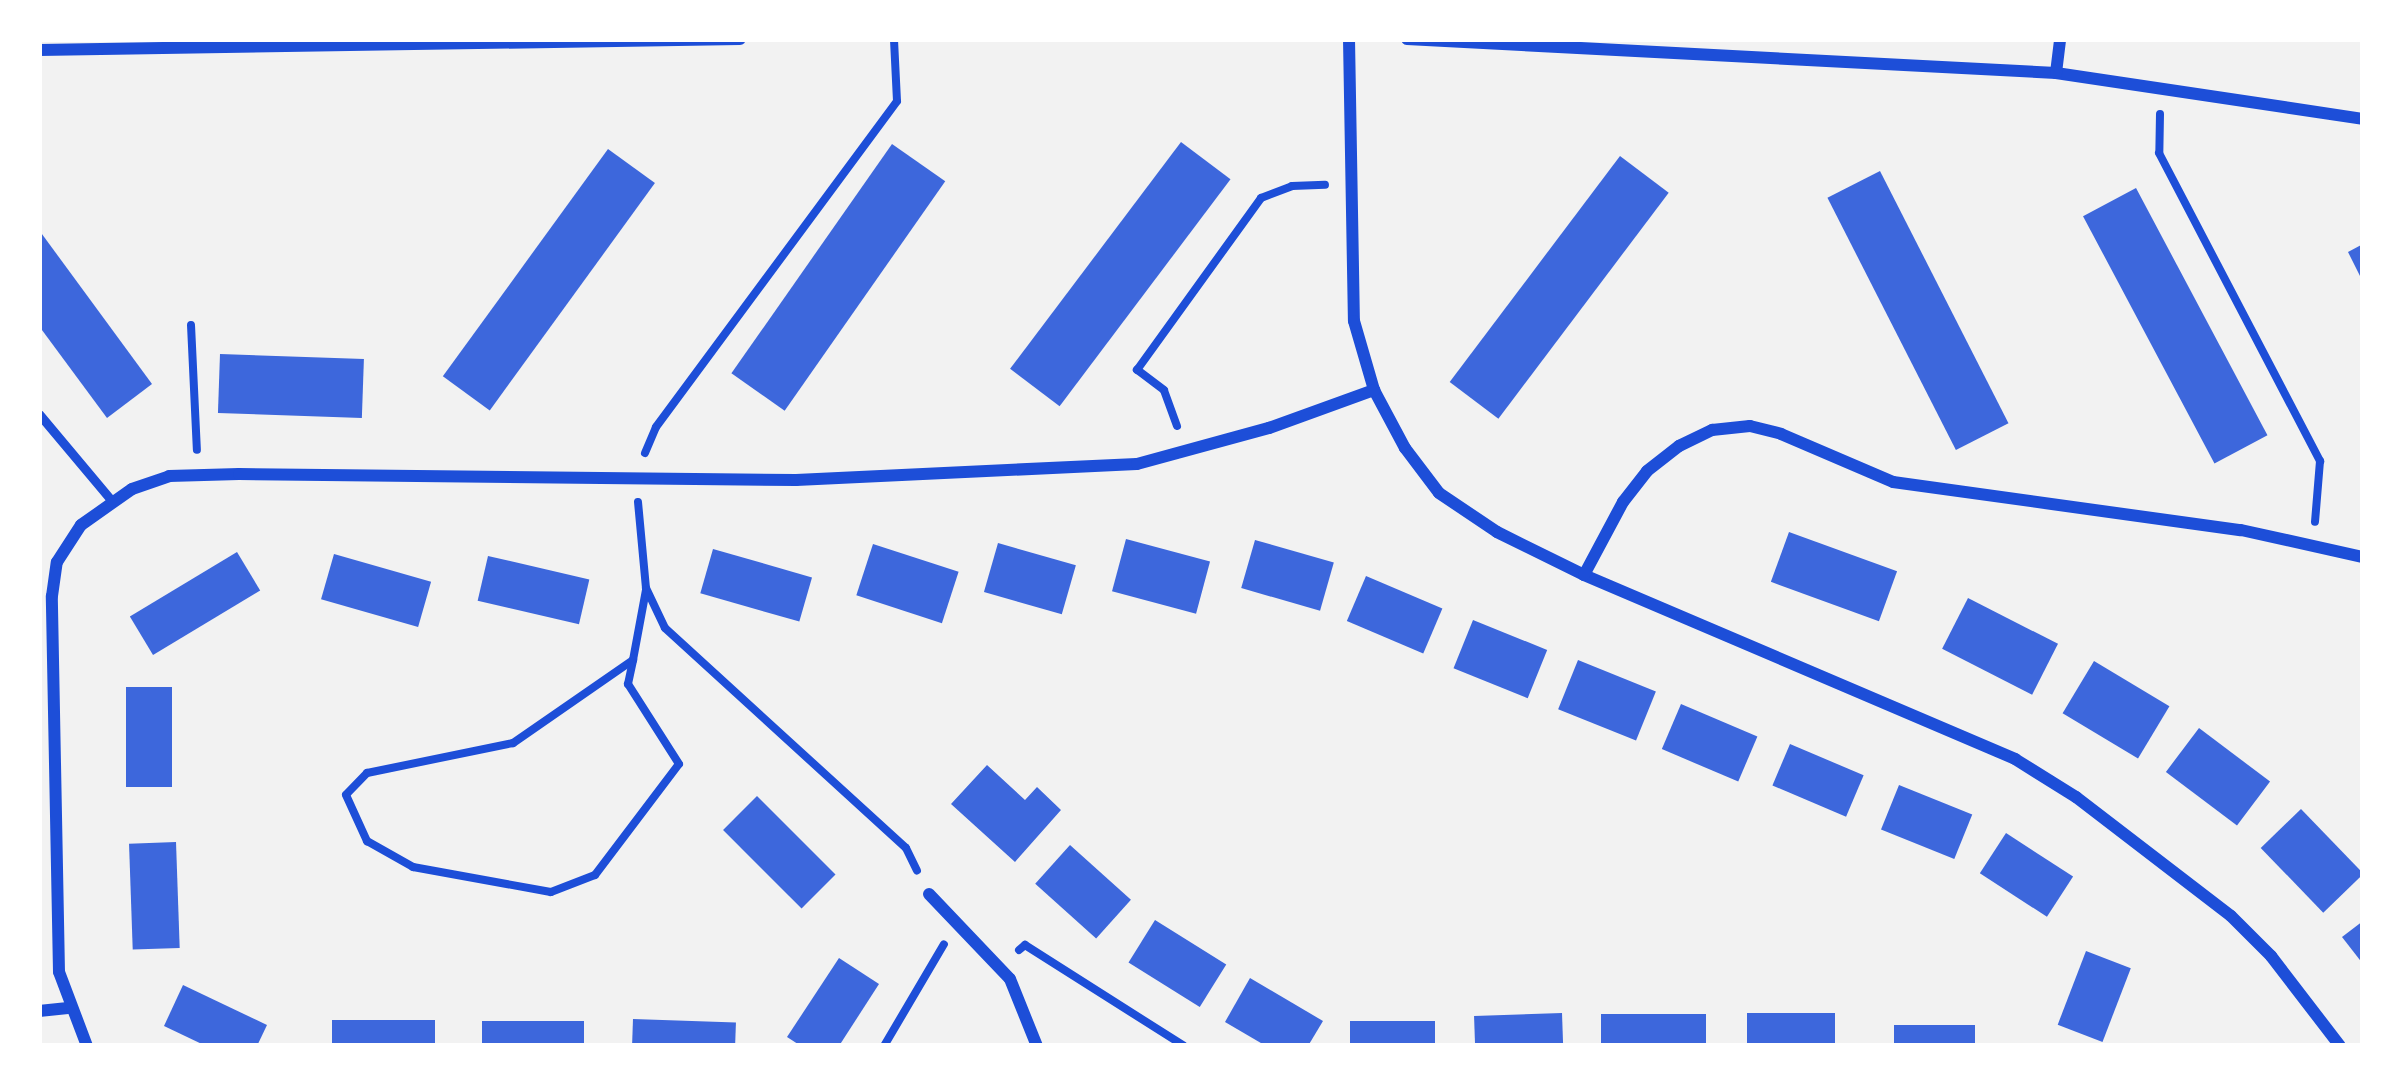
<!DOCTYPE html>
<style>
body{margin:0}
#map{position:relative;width:2402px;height:1085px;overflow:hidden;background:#f2f2f2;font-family:Arial,sans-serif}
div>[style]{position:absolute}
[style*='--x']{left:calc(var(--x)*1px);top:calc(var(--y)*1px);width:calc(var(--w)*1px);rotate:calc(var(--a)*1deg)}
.building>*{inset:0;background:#3d67dc;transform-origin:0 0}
.path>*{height:8px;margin:-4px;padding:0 4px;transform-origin:4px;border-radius:4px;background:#1d4ed8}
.service>*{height:9px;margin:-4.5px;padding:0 4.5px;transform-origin:4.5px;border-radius:4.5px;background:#1d4ed8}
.minor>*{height:12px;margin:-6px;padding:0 6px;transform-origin:6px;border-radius:6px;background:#1d4ed8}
span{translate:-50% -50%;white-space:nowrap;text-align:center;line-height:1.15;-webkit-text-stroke:9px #fff;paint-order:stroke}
.frame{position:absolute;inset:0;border:42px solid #fff;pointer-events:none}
</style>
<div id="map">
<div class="building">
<i style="left:1181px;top:142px;width:62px;height:284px;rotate:37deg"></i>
<i style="left:892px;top:144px;width:65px;height:280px;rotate:35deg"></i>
<i style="left:608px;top:149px;width:58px;height:281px;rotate:36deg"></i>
<i style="left:1620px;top:156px;width:61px;height:283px;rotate:37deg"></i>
<i style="left:1880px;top:171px;width:283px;height:59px;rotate:63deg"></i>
<i style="left:2136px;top:188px;width:280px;height:60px;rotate:62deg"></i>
<i style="clip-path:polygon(39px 230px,152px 384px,107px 418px,39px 326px)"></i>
<i style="clip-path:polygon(2363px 244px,2363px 282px,2348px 252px)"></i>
<i style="left:220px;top:354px;width:144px;height:59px;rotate:2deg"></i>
<i style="left:1789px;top:532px;width:115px;height:53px;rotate:20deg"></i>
<i style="left:1126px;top:539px;width:87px;height:54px;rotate:15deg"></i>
<i style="left:1255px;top:540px;width:82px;height:50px;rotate:16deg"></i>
<i style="left:998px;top:543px;width:81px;height:51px;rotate:16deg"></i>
<i style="left:873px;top:544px;width:90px;height:54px;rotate:18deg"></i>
<i style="left:713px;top:549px;width:103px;height:46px;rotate:16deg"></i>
<i style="left:237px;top:552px;width:45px;height:125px;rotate:59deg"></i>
<i style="left:334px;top:554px;width:101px;height:47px;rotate:16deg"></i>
<i style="left:488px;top:556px;width:104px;height:46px;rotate:13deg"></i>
<i style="left:1366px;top:576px;width:83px;height:49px;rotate:23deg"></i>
<i style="left:1968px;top:598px;width:101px;height:57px;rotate:27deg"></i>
<i style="left:1473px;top:620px;width:80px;height:52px;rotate:22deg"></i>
<i style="left:1578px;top:660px;width:84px;height:53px;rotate:22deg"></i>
<i style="left:2094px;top:661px;width:88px;height:61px;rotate:31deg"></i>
<i style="left:126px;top:687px;width:46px;height:100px"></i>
<i style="left:1681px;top:704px;width:83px;height:49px;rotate:23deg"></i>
<i style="left:2199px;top:728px;width:89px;height:55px;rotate:37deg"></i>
<i style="left:1790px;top:744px;width:80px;height:45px;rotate:23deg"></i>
<i style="clip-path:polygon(987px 765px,1025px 800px,1037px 787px,1061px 810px,1015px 862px,951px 804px)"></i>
<i style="left:1899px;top:785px;width:79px;height:48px;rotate:22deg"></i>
<i style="left:757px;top:796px;width:111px;height:48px;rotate:45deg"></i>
<i style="left:2301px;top:809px;width:90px;height:56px;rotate:46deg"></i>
<i style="left:2006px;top:833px;width:80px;height:48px;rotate:33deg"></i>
<i style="left:176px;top:842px;width:106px;height:47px;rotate:88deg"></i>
<i style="left:1070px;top:845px;width:82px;height:52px;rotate:42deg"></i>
<i style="left:1155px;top:920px;width:84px;height:50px;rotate:32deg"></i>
<i style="clip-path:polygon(2363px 921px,2363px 964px,2342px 937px)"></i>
<i style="left:2086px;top:951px;width:48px;height:79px;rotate:21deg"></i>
<i style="clip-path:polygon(839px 958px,879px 984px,839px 1046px,801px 1046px,787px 1037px)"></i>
<i style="clip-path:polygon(1250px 978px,1323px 1021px,1308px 1046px,1266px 1046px,1225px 1022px)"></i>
<i style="clip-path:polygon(183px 985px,267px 1025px,257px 1046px,206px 1046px,164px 1026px)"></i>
<i style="left:1562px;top:1013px;width:33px;height:88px;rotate:88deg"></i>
<i style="left:1747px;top:1013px;width:88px;height:33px"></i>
<i style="left:1601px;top:1014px;width:105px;height:32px"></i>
<i style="left:633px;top:1019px;width:103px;height:27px;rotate:2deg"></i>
<i style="left:332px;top:1020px;width:103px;height:26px"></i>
<i style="left:482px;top:1021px;width:102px;height:25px"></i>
<i style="left:1435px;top:1021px;width:25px;height:85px;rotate:90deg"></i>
<i style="left:1894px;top:1025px;width:81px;height:21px"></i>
</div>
<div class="path">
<i style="--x:2160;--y:114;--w:39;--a:91"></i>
<i style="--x:2159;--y:153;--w:348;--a:62.4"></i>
<i style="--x:2320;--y:461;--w:61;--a:94.7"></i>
<i style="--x:191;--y:325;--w:125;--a:87.3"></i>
<i style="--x:1177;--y:426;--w:38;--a:-110"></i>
<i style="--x:1164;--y:390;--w:34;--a:-143"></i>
<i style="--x:1137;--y:370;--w:212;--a:-54.2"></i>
<i style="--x:1261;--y:198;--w:33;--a:-21"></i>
<i style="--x:1292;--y:186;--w:33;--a:-2"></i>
<i style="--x:645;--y:453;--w:28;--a:-67"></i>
<i style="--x:656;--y:427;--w:405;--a:-53.5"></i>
<i style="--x:897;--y:101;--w:62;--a:-92.8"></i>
<i style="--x:638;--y:502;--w:86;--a:84.7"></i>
<i style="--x:646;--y:588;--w:44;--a:64.6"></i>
<i style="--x:665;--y:628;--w:326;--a:42.4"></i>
<i style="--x:906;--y:848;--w:25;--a:64"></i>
<i style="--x:633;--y:660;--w:146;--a:145.3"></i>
<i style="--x:513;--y:743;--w:149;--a:168.4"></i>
<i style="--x:367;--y:773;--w:30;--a:134"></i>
<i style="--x:346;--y:795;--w:51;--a:65.5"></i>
<i style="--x:367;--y:841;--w:53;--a:29.5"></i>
<i style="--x:413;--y:867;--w:140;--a:10.3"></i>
<i style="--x:551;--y:892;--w:47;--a:-21.1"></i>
<i style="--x:595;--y:875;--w:139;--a:-52.9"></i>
<i style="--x:679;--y:764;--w:95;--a:-122.5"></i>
<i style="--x:628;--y:684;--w:25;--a:-78"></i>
<i style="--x:633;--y:660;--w:71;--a:-79.5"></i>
<i style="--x:1019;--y:950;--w:8;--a:-40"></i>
<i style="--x:1025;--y:945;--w:188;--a:32.4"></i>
<i style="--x:884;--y:1046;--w:118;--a:-59.5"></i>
</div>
<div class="service">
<i style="--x:39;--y:414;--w:114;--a:50"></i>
</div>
<div class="minor">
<i style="--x:1349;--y:39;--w:282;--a:89"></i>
<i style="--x:1354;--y:321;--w:72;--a:73.8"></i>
<i style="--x:1374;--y:390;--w:66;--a:61.9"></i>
<i style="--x:1405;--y:448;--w:56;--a:52.9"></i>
<i style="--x:1439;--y:493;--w:70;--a:33.9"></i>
<i style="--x:1497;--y:532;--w:97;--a:26.3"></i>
<i style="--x:1584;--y:575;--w:469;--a:23.1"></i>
<i style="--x:2015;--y:759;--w:72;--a:31.9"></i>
<i style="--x:2076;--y:797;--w:195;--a:37.5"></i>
<i style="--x:2231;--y:916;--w:57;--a:45"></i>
<i style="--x:2271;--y:956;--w:113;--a:52.5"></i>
<i style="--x:1407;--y:39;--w:650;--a:3"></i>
<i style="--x:2056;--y:73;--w:310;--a:8.5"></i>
<i style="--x:39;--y:50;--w:701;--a:-0.9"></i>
<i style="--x:2056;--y:73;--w:34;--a:-83"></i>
<i style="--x:1584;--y:575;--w:83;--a:-61.9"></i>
<i style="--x:1623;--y:502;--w:39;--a:-52"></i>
<i style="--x:1647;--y:471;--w:41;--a:-38"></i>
<i style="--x:1679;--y:446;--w:37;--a:-26"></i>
<i style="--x:1712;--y:430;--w:38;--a:-6"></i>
<i style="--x:1750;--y:426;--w:32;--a:14"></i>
<i style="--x:1781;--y:434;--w:122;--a:23.2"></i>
<i style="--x:1893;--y:482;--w:351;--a:7.9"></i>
<i style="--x:2241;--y:530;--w:125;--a:12.5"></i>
<i style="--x:929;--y:894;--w:117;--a:46.4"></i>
<i style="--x:1010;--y:979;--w:72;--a:68.1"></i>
<i style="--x:39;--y:1011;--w:29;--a:-6"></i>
<i style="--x:87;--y:1046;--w:79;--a:-110.7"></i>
<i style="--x:59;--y:972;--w:376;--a:-91.1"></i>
<i style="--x:52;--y:596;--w:34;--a:-82"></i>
<i style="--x:57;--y:562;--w:44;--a:-57"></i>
<i style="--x:81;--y:525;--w:62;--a:-35.2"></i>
<i style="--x:132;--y:489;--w:39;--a:-19"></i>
<i style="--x:169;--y:476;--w:70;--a:-1.6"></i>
<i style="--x:239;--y:474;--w:557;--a:0.62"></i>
<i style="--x:796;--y:480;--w:341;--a:-2.7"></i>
<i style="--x:1137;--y:464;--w:137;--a:-15.3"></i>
<i style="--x:1269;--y:428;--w:112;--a:-19.9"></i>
</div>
<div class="frame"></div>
</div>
